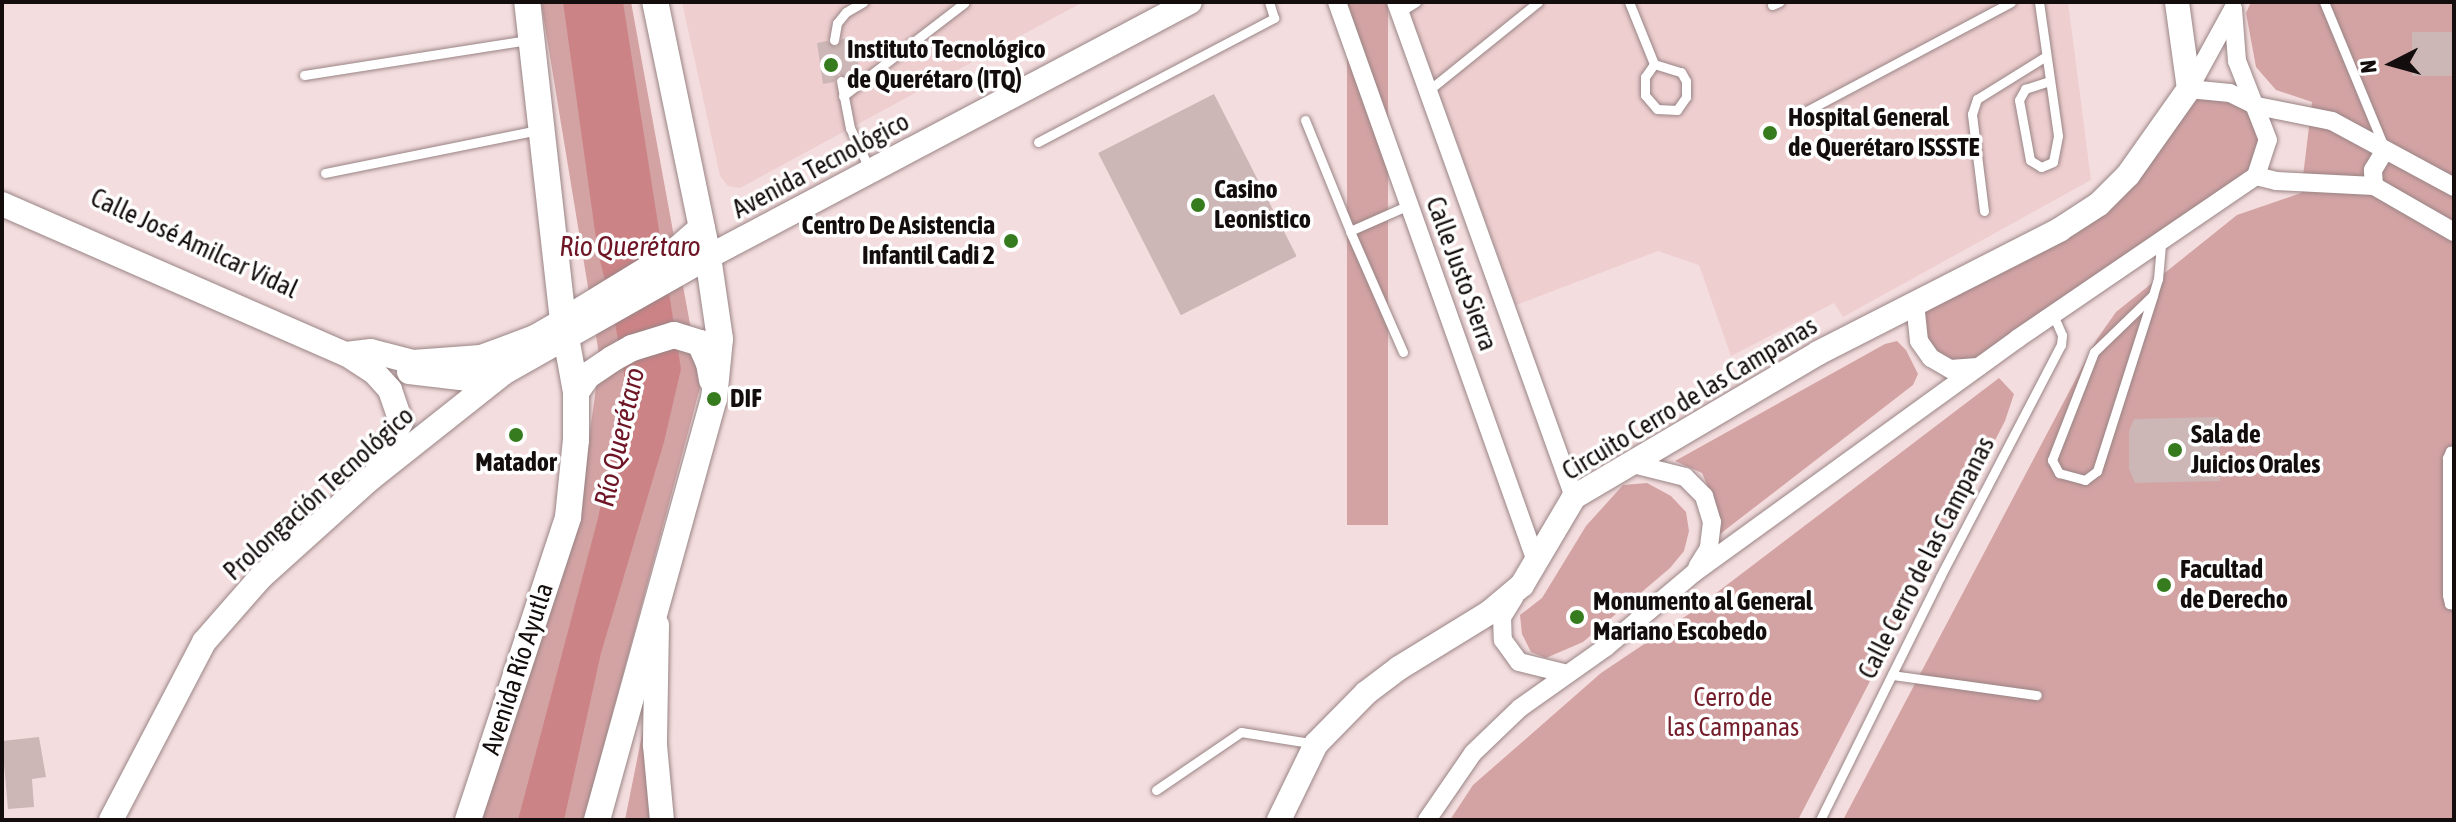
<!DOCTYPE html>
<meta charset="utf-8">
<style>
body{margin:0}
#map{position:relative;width:2456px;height:822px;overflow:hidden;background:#f4ddde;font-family:"Asap Condensed",sans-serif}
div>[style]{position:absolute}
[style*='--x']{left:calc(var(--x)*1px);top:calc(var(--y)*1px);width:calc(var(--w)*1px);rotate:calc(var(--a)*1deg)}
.built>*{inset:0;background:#eececf}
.green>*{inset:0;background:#d3a3a4;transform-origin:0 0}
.water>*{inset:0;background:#cc8386}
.building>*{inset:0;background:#ccb6b6;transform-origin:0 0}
.roads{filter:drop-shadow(0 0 2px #998485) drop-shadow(0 0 2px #998485)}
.service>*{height:9px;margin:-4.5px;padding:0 4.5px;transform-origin:4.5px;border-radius:4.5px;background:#fff}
.minor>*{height:18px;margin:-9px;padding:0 9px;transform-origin:9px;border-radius:9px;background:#fff}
.tertiary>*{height:24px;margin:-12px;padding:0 12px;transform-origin:12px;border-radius:12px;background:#fff}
.secondary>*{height:26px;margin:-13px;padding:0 13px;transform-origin:13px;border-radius:13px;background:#fff}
.dots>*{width:22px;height:22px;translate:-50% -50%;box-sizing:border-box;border:4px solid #fff;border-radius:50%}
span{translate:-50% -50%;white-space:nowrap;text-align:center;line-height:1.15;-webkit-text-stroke:7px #fff;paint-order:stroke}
.poi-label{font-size:26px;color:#140d0d;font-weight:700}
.left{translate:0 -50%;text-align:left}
.right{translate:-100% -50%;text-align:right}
.street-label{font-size:26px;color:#140d0d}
.park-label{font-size:26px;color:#751e2b}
.water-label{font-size:28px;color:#6e1625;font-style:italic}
.frame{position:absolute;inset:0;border:4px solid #140d0d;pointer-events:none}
.north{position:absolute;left:2352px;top:24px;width:80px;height:80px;-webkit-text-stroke:6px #fff;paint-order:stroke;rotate:264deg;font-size:22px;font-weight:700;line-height:32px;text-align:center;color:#140d0d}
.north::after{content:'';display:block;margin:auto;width:28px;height:36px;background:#140d0d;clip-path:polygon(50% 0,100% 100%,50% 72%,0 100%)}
</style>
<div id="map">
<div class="built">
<i style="clip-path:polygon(682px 2px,1083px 2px,740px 188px,728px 186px,720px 176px)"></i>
<i style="clip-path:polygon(1406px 2px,2068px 2px,2091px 180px,1843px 317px,1834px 303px,1731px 356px,1699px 265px,1658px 251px,1516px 305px)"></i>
</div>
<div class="green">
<i style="clip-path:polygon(541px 2px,631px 2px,701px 384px,584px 820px,480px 820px,576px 530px,600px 360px)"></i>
<i style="left:1347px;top:2px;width:41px;height:523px"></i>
<i style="clip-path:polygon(2251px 2px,2454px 2px,2454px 820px,1843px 820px,2097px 339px,2116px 312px,2237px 215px,2301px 193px,2312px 102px,2276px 90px,2256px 67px,2246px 13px)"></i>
<i style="clip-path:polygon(2189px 89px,2257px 106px,2268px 140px,2256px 176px,1978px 367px,1931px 358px,1915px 303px,2099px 204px)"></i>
<i style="clip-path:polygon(1897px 341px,1906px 350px,1918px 374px,1913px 385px,1720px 534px,1715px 504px,1702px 473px,1675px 461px,1885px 344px)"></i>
<i style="clip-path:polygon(1999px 378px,2014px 394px,2005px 421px,1798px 820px,1450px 820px,1473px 785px,1601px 673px,1686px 616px)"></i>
<i style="clip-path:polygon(1647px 483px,1671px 496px,1686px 512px,1689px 531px,1684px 551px,1670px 568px,1583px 642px,1546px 658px,1531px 652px,1522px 634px,1520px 615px,1542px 598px,1586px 526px,1623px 485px)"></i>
<i style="clip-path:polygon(643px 730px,655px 820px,625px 820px)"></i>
</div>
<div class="water">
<i style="clip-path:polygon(563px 2px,623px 2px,681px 369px,664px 442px,601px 653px,564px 820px,518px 820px,598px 518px,626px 386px,613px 311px,598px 253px)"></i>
</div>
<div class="building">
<i style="left:2412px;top:32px;width:42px;height:44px"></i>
<i style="clip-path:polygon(854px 37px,860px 73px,848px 80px,839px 74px,834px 82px,823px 84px,817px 43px,827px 41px,836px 47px,842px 39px)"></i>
<i style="left:1214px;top:94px;width:182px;height:130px;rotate:63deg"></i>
<i style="clip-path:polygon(2219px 417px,2220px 481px,2135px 483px,2129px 469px,2129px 431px,2134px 419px)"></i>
<i style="clip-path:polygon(39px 737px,46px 777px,32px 779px,34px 807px,8px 809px,2px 741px)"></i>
</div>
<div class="roads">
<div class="service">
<i style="--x:1629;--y:2;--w:67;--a:68"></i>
<i style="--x:2039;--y:2;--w:135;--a:81.9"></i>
<i style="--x:2058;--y:136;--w:26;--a:101"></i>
<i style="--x:2053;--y:162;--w:13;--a:157"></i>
<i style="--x:2041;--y:167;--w:13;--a:-148"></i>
<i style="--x:2030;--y:160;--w:61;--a:-100.4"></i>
<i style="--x:2019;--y:100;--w:13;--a:-61"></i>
<i style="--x:2025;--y:89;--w:25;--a:-18"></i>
<i style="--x:2324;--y:2;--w:157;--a:67.5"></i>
<i style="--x:1772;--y:5;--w:8;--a:-23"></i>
<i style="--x:1400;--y:12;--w:19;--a:-32"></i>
<i style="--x:834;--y:40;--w:17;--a:-80"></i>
<i style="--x:837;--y:23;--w:14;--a:-51"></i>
<i style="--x:846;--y:12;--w:20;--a:-30"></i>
<i style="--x:1654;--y:64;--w:28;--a:17"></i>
<i style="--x:1681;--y:72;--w:10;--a:61"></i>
<i style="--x:1686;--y:81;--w:16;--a:90"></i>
<i style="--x:1686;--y:97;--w:16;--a:125"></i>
<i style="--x:1677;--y:110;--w:20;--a:-177"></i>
<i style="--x:1657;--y:109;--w:18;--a:-131"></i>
<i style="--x:1645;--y:95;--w:18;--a:-90"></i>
<i style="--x:1645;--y:77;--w:16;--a:-55"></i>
<i style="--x:304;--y:75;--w:227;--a:-8.9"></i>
<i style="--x:841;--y:81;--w:48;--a:79.2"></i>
<i style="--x:850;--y:128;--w:44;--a:64.6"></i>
<i style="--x:1429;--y:90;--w:140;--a:-38.9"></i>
<i style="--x:843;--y:96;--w:153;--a:-37.5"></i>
<i style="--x:1797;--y:116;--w:242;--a:-28"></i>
<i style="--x:1305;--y:120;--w:120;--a:67.9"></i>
<i style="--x:1038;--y:142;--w:267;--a:-27.7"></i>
<i style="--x:1274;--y:18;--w:17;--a:-107"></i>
<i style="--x:325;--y:173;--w:218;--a:-11.4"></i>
<i style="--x:1984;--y:211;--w:98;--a:-97.1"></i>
<i style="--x:1972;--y:114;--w:16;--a:-72"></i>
<i style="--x:1977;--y:99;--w:81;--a:-31.9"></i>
<i style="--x:2153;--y:295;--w:82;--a:136"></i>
<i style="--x:2094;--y:352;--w:116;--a:111.3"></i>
<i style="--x:2052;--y:460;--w:15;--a:62"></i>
<i style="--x:2059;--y:473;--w:27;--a:15"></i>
<i style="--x:2085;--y:480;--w:15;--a:-37"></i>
<i style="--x:2097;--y:471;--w:185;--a:-72.3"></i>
<i style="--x:2153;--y:295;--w:17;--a:-73"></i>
<i style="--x:2158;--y:279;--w:36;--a:-85"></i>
<i style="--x:1403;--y:352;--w:132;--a:-113.7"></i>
<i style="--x:1350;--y:231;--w:64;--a:-23.8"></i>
<i style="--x:2454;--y:450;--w:4;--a:166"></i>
<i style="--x:2450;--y:451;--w:8;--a:113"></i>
<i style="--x:2447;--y:458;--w:137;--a:90"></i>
<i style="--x:2447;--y:595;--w:9;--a:77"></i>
<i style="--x:2449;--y:604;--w:5;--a:11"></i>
<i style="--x:1892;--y:675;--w:146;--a:7.9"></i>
<i style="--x:1156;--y:790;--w:103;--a:-34.3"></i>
<i style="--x:1241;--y:732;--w:76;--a:9.1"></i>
<i style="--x:1820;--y:820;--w:271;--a:-63.7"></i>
<i style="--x:1940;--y:577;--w:262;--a:-62.5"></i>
<i style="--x:2061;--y:345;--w:10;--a:-84"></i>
<i style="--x:2062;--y:335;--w:22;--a:-114"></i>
</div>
<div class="minor">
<i style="--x:1337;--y:2;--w:597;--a:70.41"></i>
<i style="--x:1396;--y:2;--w:526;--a:70.22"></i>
<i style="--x:2233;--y:9;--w:91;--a:118.8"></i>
<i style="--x:2189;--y:89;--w:41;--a:5.6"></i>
<i style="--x:2230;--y:93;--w:30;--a:26"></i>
<i style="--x:2257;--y:106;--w:76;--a:11.3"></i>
<i style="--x:2332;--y:121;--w:139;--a:28.4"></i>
<i style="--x:2256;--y:176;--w:21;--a:14"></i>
<i style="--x:2276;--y:181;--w:98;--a:2.9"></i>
<i style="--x:2374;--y:186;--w:92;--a:29.9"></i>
<i style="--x:2374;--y:186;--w:16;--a:-94"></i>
<i style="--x:2373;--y:170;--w:23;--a:-59"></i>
<i style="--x:1915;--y:303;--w:38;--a:84"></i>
<i style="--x:1919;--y:341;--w:21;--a:55"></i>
<i style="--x:1931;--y:358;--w:22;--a:30"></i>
<i style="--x:1950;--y:369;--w:28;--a:-4"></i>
<i style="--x:1629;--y:463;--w:58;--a:14"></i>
<i style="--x:1685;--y:477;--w:27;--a:45"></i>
<i style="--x:1704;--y:496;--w:27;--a:73"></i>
<i style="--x:1712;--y:522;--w:26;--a:97"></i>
<i style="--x:1709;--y:548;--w:22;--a:122"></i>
<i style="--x:1514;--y:598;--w:22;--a:122"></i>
<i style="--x:1502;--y:617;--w:23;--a:88"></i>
<i style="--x:1503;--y:640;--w:27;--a:54"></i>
<i style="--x:1519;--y:662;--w:49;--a:14"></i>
<i style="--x:1427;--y:820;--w:81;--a:-55.5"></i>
<i style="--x:1473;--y:753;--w:65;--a:-43.8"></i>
<i style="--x:1520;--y:708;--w:105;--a:-35.3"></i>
<i style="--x:1606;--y:647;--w:115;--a:-40.1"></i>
<i style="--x:1694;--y:573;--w:399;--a:-35.9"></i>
<i style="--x:2017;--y:339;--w:289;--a:-34.3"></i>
<i style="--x:2256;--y:176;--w:38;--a:-72"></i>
<i style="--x:2268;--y:140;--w:85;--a:-111.4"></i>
<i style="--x:2237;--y:61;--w:52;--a:-94.4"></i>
</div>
<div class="tertiary">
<i style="--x:2;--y:204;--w:375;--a:23.6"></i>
<i style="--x:346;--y:354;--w:25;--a:-7"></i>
<i style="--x:371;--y:351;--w:43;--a:14.7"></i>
<i style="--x:413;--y:362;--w:68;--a:-4.2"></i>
<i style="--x:481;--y:357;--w:58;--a:-20.3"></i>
<i style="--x:535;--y:337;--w:32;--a:-30"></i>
<i style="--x:346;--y:354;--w:33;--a:33"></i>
<i style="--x:374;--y:372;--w:24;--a:48"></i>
<i style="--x:390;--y:390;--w:34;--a:71"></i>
<i style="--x:401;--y:422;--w:50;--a:117.6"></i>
<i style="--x:409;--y:372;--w:60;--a:6.7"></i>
<i style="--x:469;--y:379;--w:35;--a:-10"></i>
<i style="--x:657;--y:625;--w:120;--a:91"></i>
<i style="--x:655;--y:745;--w:75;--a:84.7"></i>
<i style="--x:111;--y:820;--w:201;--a:-62.4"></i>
<i style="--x:204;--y:642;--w:86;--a:-48.8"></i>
<i style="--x:261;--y:577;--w:147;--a:-42"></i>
<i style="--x:370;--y:479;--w:172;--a:-38.4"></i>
<i style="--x:505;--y:372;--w:233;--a:-29.5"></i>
<i style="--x:708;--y:257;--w:545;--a:-27.88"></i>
<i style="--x:1279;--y:820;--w:85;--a:-64"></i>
<i style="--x:1316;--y:744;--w:71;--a:-45.6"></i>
<i style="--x:1366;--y:693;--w:41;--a:-37.1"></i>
<i style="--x:1399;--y:668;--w:107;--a:-31.6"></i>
<i style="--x:1490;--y:612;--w:42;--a:-40.2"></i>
<i style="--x:1522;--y:585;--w:102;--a:-59.4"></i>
<i style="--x:1574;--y:497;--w:283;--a:-30.5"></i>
<i style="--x:1818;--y:353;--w:271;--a:-27"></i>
<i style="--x:2059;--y:230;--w:48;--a:-33"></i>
<i style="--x:2099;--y:204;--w:41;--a:-45"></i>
<i style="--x:2128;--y:175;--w:105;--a:-54.7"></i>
<i style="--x:2189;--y:89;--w:88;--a:-97.9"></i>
</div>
<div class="secondary">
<i style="--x:563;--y:321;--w:127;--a:-31.4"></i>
<i style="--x:671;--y:255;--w:41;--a:-41.1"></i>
<i style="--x:576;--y:392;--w:19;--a:-55"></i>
<i style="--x:587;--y:376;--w:30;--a:-34"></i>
<i style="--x:612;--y:359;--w:23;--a:-29"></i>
<i style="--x:632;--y:348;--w:44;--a:-17.2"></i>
<i style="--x:674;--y:335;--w:27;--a:17"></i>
<i style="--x:700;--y:343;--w:22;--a:66"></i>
<i style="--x:709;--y:363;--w:17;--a:80"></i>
<i style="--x:468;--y:820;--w:319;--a:-71.7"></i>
<i style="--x:568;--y:517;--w:77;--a:-84.1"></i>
<i style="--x:576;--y:440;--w:48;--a:-90"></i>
<i style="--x:576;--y:392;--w:72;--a:-100.4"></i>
<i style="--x:563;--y:321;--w:321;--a:-96.4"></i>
<i style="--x:597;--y:820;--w:437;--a:-74.5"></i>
<i style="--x:714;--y:399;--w:60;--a:-84.3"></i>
<i style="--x:720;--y:339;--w:83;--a:-98.3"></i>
<i style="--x:708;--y:257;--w:260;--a:-101.7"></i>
</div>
</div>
<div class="dots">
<i style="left:831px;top:65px;background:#367c1f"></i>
<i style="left:1770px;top:133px;background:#367c1f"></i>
<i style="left:1198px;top:205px;background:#367c1f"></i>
<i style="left:1011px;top:241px;background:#367c1f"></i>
<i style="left:714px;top:399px;background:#367c1f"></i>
<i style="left:516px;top:435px;background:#367c1f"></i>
<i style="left:2175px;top:450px;background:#367c1f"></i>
<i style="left:2164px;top:585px;background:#367c1f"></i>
<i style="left:1577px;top:617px;background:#367c1f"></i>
</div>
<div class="poi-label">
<span class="left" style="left:847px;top:65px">Instituto Tecnológico<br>de Querétaro (ITQ)</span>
<span class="left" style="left:1788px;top:133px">Hospital General<br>de Querétaro ISSSTE</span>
<span class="left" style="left:1214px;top:205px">Casino<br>Leonistico</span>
<span class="right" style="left:995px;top:241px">Centro De Asistencia<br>Infantil Cadi 2</span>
<span class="left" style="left:730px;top:399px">DIF</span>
<span class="left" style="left:2191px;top:450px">Sala de<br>Juicios Orales</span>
<span style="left:516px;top:463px">Matador</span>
<span class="left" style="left:2180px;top:585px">Facultad<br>de Derecho</span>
<span class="left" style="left:1593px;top:617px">Monumento al General<br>Mariano Escobedo</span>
</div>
<div class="street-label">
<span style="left:821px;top:166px;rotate:-28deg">Avenida Tecnológico</span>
<span style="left:194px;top:244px;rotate:25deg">Calle José Amilcar Vidal</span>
<span style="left:1461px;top:274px;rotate:70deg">Calle Justo Sierra</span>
<span style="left:1690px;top:399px;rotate:-31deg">Circuito Cerro de las Campanas</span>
<span style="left:319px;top:494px;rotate:-42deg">Prolongación Tecnológico</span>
<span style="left:1927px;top:558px;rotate:-63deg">Calle Cerro de las Campanas</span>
<span style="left:518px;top:669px;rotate:-72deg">Avenida Río Ayutla</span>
</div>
<div class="park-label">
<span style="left:1733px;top:713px">Cerro de<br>las Campanas</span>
</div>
<div class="water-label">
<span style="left:630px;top:246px">Rio Querétaro</span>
<span style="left:619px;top:437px;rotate:-77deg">Río Querétaro</span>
</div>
<div class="frame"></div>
<div class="north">N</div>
</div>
